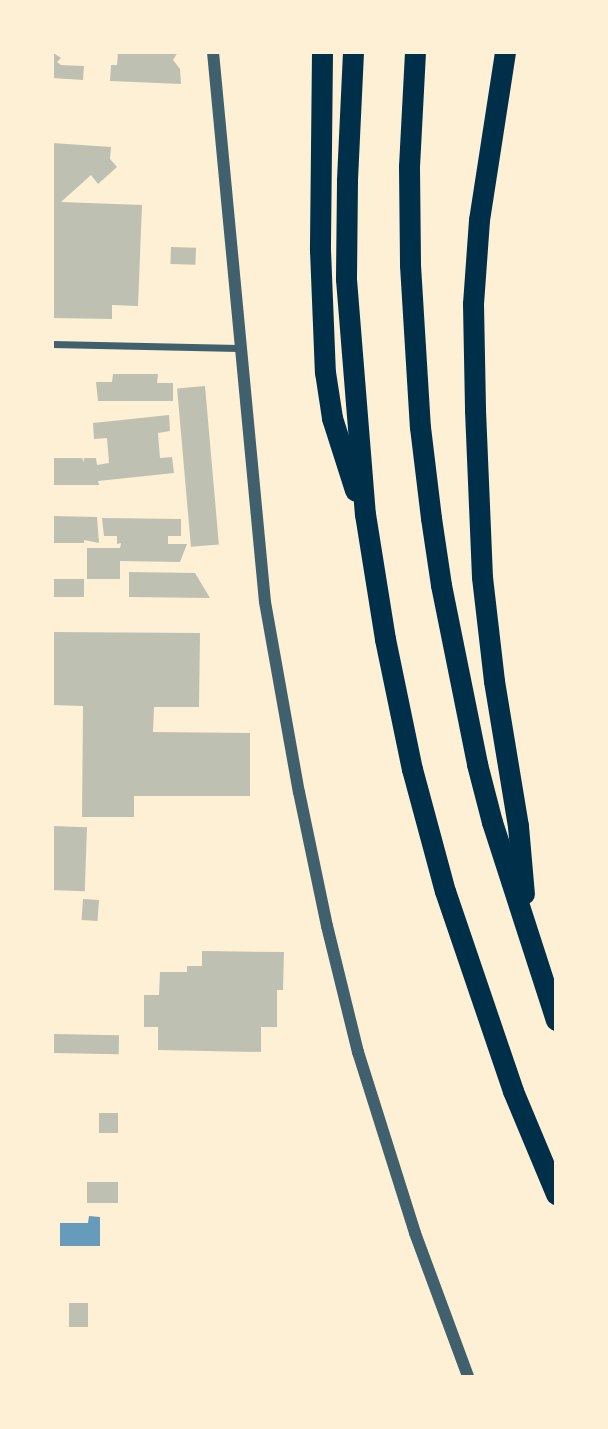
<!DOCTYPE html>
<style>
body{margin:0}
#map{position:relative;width:608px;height:1429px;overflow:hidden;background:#fdf0d5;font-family:"Asap Condensed",sans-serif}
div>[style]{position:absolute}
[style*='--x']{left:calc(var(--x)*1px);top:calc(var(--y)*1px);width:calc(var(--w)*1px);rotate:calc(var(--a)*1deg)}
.water>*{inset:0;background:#669bbc}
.building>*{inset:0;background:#bec0b2;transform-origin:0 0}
.minor>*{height:7px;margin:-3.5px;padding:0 3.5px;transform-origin:3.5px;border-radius:3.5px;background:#3f606c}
.tertiary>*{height:12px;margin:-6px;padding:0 6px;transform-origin:6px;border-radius:6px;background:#3f606c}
.motorway>*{height:21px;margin:-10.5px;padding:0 10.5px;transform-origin:10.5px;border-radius:10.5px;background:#003049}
span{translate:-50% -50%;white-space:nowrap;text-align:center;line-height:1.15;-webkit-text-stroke:5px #fdf0d5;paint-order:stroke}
.frame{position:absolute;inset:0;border:54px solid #fdf0d5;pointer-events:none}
</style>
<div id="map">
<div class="water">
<i style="clip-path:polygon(89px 1216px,100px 1217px,100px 1246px,60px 1246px,60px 1223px,88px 1223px)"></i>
</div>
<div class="building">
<i style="clip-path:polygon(52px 52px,61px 58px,57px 62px,61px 65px,84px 66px,83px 80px,52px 78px)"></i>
<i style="clip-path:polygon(118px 52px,178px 52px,173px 60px,180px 69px,181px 84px,110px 81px,111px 65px,117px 65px)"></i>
<i style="clip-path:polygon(52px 143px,111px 147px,110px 159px,117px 167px,98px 184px,91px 175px,61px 202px,142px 205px,138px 306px,112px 305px,112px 319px,52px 318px)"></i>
<i style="left:171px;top:247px;width:25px;height:17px;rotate:2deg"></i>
<i style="clip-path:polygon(113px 374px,158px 374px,157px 383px,173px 383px,173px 401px,98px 401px,96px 382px,112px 382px)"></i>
<i style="left:205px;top:386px;width:159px;height:28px;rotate:85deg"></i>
<i style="clip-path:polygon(169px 415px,170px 431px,158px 433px,160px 458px,172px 457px,174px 473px,98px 481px,99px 485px,52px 485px,52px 458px,82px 458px,84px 462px,84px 458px,96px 458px,97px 465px,109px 463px,107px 438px,94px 439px,93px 423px)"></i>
<i style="clip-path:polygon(52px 516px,97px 517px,99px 543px,84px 540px,84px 543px,52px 543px)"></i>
<i style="clip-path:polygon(102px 518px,181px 519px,181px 536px,168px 536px,168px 544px,187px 544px,180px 562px,120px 561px,120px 579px,87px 579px,87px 548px,120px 548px,121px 543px,117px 544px,117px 536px,104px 536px)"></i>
<i style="clip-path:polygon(129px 572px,195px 573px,210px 598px,129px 597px)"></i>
<i style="left:52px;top:579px;width:32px;height:18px"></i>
<i style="clip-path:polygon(52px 632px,200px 633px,199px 707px,154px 707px,153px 732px,250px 733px,250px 796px,134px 796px,134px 817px,82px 817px,83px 706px,52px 705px)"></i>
<i style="left:52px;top:826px;width:35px;height:64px;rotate:2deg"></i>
<i style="left:83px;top:899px;width:16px;height:21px;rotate:4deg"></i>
<i style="clip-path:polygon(202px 951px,284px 952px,283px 990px,277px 990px,277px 1027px,261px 1027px,261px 1052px,158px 1050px,158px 1027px,144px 1027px,144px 995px,159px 995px,160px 972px,187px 972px,187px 966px,202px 966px)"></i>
<i style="left:53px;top:1034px;width:66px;height:19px;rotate:1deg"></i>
<i style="left:99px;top:1113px;width:19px;height:20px"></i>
<i style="left:87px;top:1182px;width:31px;height:21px"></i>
<i style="left:88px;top:1303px;width:24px;height:19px;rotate:90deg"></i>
</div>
<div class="minor">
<i style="--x:52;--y:344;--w:186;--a:1.2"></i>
</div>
<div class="tertiary">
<i style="--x:213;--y:52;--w:552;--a:84.6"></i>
<i style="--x:265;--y:602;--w:193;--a:79.9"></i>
<i style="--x:299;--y:792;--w:137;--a:78.2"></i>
<i style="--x:327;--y:926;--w:130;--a:76.2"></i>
<i style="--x:358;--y:1052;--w:190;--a:72.5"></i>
<i style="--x:415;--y:1233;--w:153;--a:69.7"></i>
</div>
<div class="motorway">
<i style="--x:322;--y:52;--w:198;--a:90.6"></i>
<i style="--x:320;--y:250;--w:122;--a:87.7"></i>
<i style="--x:325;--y:372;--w:47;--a:81.3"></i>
<i style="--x:332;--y:418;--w:76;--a:72.3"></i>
<i style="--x:353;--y:52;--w:129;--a:92.7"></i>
<i style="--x:347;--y:181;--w:98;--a:90.6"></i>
<i style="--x:346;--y:279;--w:236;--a:85.4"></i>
<i style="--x:365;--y:514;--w:127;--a:80.9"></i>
<i style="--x:385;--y:639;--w:133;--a:78.3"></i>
<i style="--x:412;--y:769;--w:126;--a:74.9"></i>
<i style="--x:445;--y:891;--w:211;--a:71.2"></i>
<i style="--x:513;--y:1091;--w:112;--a:67.3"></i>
<i style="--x:415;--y:52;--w:115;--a:93"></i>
<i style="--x:409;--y:167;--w:98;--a:89.4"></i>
<i style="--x:410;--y:265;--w:162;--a:86.5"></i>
<i style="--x:420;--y:427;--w:92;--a:83.1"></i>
<i style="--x:431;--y:518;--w:68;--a:81.5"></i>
<i style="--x:441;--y:585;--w:183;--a:78.6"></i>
<i style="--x:477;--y:764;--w:60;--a:75.5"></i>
<i style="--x:492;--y:822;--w:208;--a:72.1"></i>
<i style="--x:505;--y:52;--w:170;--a:98.8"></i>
<i style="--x:479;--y:220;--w:84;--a:94.1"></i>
<i style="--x:473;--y:304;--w:106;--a:88.9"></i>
<i style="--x:475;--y:410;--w:167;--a:87.6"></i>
<i style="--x:482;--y:577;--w:105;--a:83.4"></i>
<i style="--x:494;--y:681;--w:147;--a:80.6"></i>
<i style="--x:518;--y:826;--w:68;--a:85"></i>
</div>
<div class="frame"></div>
</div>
